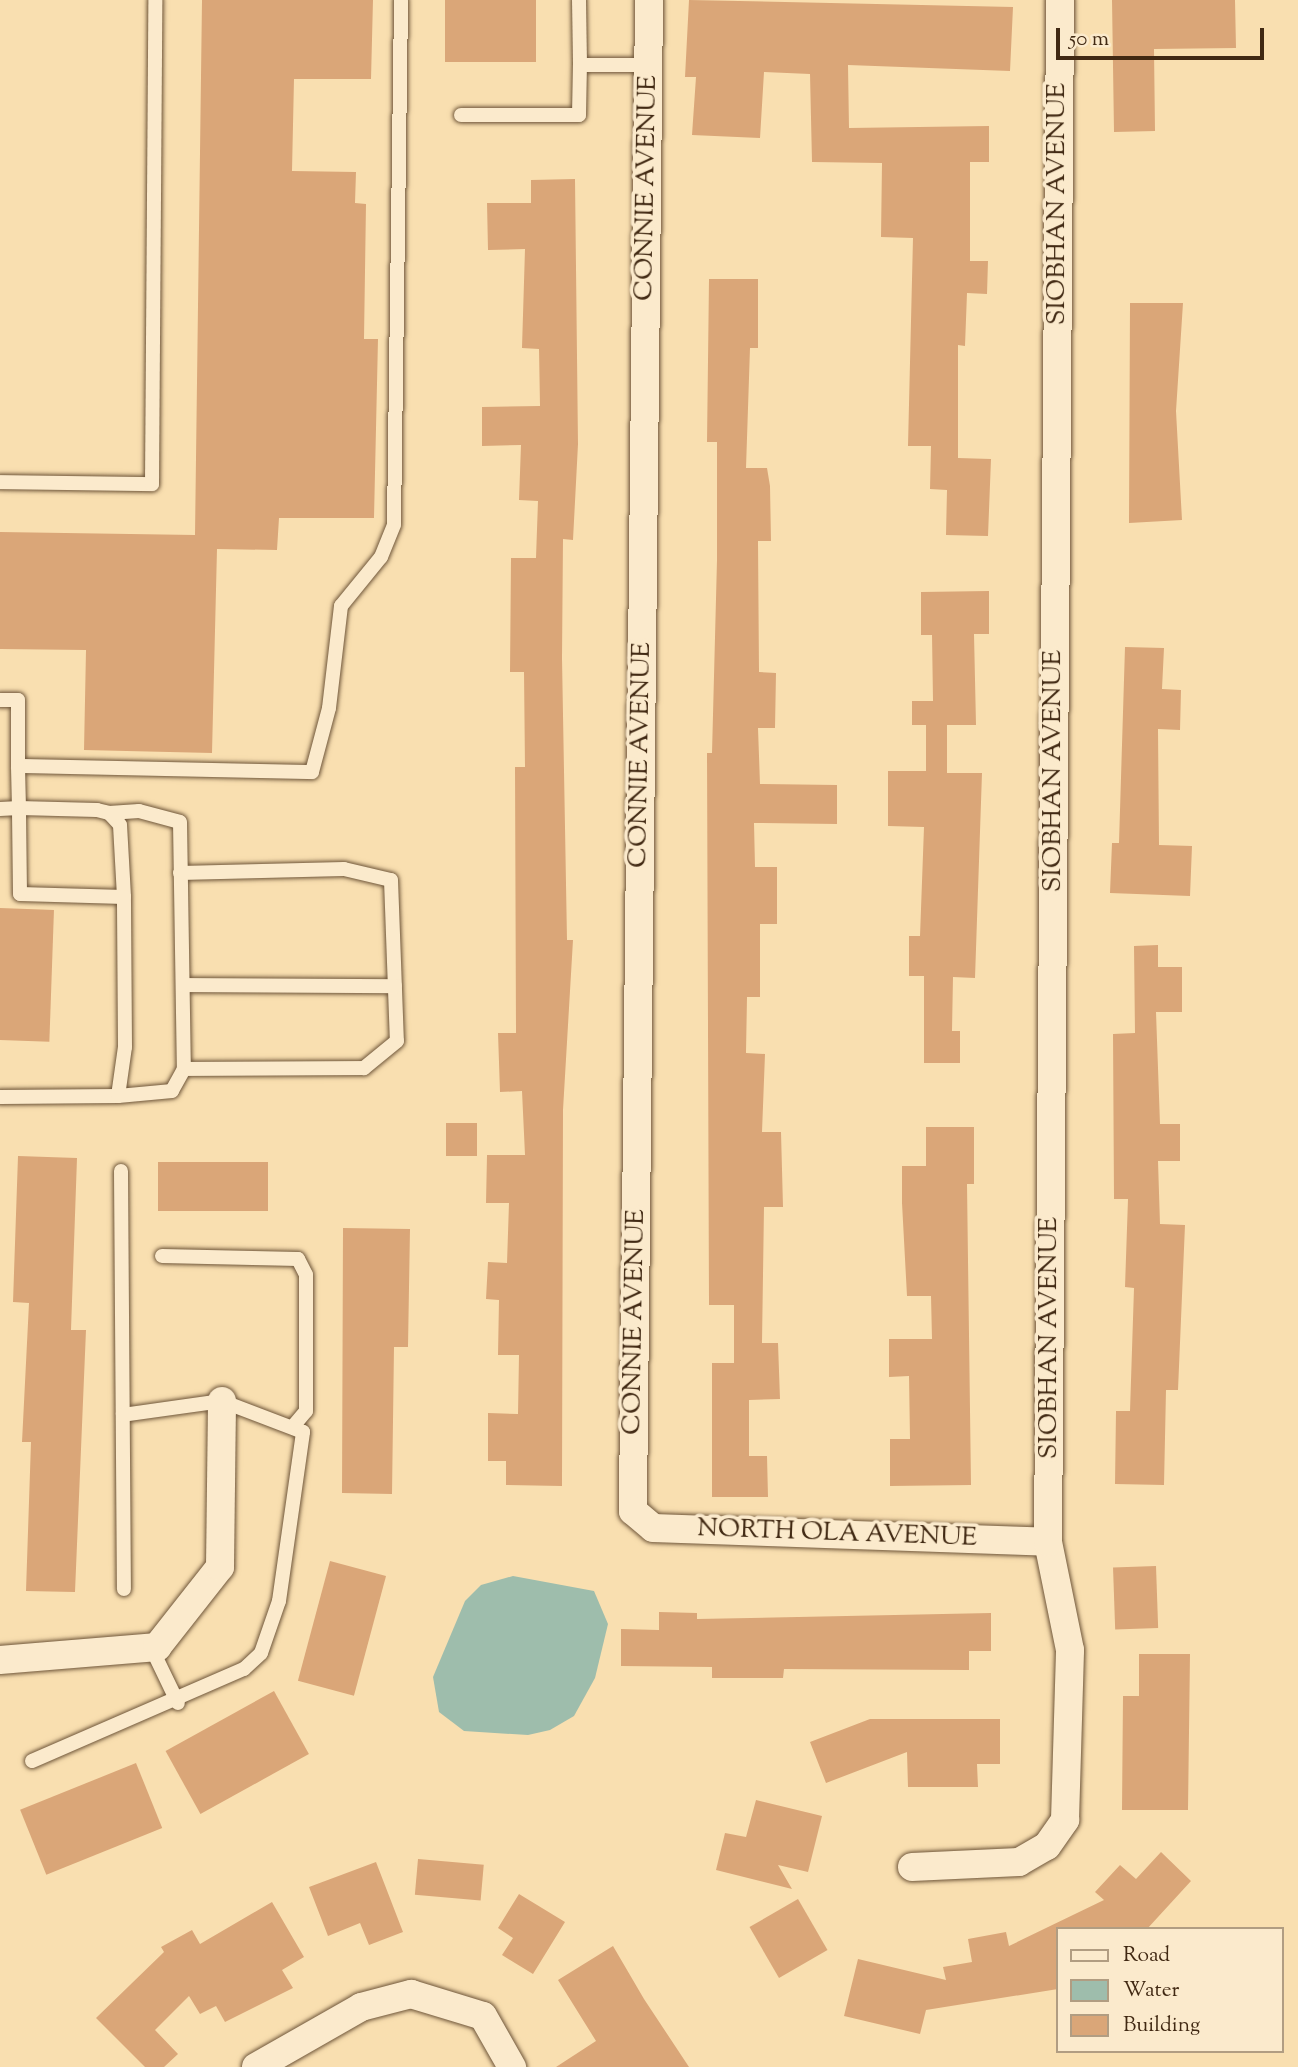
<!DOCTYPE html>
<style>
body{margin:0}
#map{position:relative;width:1298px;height:2067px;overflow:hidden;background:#f9dfb0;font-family:"Sorts Mill Goudy",serif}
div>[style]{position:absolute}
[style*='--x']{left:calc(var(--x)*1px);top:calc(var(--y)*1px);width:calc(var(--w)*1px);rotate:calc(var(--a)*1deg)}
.water>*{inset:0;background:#9ebdac}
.building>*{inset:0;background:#daa678;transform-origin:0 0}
.roads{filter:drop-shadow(0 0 2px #6f563a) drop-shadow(0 0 2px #6f563a)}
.lane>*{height:14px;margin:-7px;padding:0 7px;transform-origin:7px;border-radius:7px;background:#fbeacc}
.street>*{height:28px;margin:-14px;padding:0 14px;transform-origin:14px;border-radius:14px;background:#fbeacc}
span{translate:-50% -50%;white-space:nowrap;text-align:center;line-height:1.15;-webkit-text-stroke:7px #fbeacc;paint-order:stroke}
.street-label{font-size:26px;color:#412913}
.legend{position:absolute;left:1056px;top:1927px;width:228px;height:126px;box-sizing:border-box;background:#fbeacc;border:2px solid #b19d82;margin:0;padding:9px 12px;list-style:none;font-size:21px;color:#412913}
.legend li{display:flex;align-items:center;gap:14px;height:35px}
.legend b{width:35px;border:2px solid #b19d82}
.scale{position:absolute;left:1056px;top:28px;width:208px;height:32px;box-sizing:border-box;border:4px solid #412913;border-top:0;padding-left:9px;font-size:21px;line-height:24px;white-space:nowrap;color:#412913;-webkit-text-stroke:5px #fbeacc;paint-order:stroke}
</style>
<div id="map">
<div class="water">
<i style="clip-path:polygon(513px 1576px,594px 1591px,608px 1624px,595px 1678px,574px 1716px,550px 1730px,528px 1735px,464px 1731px,439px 1712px,433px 1677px,465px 1601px,481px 1585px)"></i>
</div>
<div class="building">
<i style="clip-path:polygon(202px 0,373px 0,371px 79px,294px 79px,292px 171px,356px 172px,355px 203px,366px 204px,364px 339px,378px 339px,374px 518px,279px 518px,277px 550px,217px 549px,212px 753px,84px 750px,86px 650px,0 649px,0 532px,195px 535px)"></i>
<i style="left:445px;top:0;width:91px;height:62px"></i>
<i style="clip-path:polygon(689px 0,1013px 7px,1010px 71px,848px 65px,849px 128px,989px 126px,989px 162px,970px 162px,970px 261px,988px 261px,987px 294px,967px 293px,965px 346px,958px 345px,958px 458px,991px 459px,988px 536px,946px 535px,947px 490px,930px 489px,931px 446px,908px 446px,913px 238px,881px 237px,882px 163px,812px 162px,810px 74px,764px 72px,760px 138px,692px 135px,696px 77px,685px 77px)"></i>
<i style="clip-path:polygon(1112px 0,1235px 0,1236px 48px,1154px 49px,1155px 131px,1114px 132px)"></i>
<i style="clip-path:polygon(575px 179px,578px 444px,573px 540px,563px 539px,562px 658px,567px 940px,573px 940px,563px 1110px,562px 1486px,506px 1485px,506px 1461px,488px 1461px,488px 1413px,518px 1414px,519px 1355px,498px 1355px,499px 1300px,486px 1299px,488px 1262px,507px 1263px,509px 1203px,486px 1203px,487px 1155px,525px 1155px,522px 1091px,500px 1092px,498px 1033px,516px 1033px,515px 767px,525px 767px,524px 672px,510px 672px,511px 558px,536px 558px,538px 501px,519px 500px,521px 445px,482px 446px,482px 407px,540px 406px,539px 349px,522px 348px,525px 249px,488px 250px,487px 203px,531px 203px,531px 180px)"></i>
<i style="clip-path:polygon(709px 279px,758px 279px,758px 348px,750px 348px,746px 468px,767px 468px,770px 486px,771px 541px,758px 541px,759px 672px,776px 673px,775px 728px,758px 728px,760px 784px,837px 785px,837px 824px,754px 823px,755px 867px,777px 867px,777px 924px,760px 924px,760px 997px,747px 997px,746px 1053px,765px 1054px,762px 1132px,781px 1132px,783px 1207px,764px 1207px,762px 1343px,778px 1343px,780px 1399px,749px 1400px,749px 1456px,767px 1456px,768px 1497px,712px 1497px,712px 1363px,734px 1363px,734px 1305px,709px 1305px,707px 753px,712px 753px,717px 560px,717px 442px,707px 442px)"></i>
<i style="clip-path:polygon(1130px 303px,1183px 303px,1176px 411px,1182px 520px,1129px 523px)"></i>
<i style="clip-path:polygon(989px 591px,989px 634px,974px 634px,976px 725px,947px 725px,947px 773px,982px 773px,975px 978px,953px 977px,952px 1031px,960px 1031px,960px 1063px,924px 1063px,924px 976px,909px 976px,909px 936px,920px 936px,924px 827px,888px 826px,888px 771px,926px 771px,926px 725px,912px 725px,912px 701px,933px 701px,932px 635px,921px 635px,921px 592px)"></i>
<i style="clip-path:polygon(1125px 647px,1164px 648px,1162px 689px,1181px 690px,1180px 730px,1158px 729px,1159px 845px,1192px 846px,1190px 896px,1110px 893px,1112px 843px,1119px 843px)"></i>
<i style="left:0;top:908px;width:54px;height:132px;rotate:2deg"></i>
<i style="clip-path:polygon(1158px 945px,1158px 967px,1182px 967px,1182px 1012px,1156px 1012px,1160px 1124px,1180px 1124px,1180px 1161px,1158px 1161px,1160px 1224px,1185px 1225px,1178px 1390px,1166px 1390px,1164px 1485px,1115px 1484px,1116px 1411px,1130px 1411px,1134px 1288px,1125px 1287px,1128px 1199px,1114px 1199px,1113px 1034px,1135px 1033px,1134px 946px)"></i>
<i style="left:446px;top:1123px;width:31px;height:33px"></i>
<i style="clip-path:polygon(926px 1127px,974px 1127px,974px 1184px,967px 1184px,971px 1485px,890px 1486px,890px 1439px,910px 1439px,909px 1376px,889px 1377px,889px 1339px,932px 1339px,931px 1296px,907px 1296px,902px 1203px,902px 1166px,926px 1166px)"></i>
<i style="clip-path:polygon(18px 1156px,77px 1158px,71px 1330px,86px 1330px,75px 1592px,26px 1591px,31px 1442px,22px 1442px,29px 1303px,13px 1302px)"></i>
<i style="left:268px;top:1162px;width:49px;height:110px;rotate:90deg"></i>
<i style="clip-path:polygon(343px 1228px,410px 1229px,408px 1347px,394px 1347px,392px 1494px,342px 1493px)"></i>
<i style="left:330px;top:1561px;width:58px;height:124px;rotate:15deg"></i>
<i style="left:1156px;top:1566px;width:62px;height:43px;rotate:88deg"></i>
<i style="clip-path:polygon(659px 1612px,697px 1613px,697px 1619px,991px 1613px,991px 1651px,969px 1651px,969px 1670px,784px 1669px,783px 1678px,712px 1678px,712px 1667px,621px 1666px,621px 1629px,659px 1630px)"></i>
<i style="clip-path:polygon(1139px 1654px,1190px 1654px,1188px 1810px,1122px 1810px,1123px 1696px,1139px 1696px)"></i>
<i style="left:274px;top:1691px;width:72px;height:124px;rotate:61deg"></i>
<i style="clip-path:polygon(870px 1719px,1000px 1719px,1000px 1764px,977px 1764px,978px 1787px,908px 1787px,907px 1752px,826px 1783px,810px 1742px)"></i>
<i style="left:136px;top:1763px;width:70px;height:125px;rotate:68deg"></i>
<i style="clip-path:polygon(756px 1800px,822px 1816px,808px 1872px,778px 1865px,792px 1889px,716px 1870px,725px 1833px,746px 1837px)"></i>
<i style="clip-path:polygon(1161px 1852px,1191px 1881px,1147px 1929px,1058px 1929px,1058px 1989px,926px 2010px,920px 2034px,844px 2016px,858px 1959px,946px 1980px,943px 1967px,972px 1962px,968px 1939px,1006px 1932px,1009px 1946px,1104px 1900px,1095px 1892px,1120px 1865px,1136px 1879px)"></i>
<i style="left:418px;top:1859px;width:66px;height:36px;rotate:5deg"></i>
<i style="clip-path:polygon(376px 1862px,403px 1932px,369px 1945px,360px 1923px,328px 1936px,309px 1887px)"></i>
<i style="clip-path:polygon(519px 1894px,565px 1922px,533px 1974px,502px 1955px,513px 1938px,498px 1928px)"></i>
<i style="left:798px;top:1899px;width:59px;height:56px;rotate:60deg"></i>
<i style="clip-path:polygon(272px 1902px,304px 1957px,282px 1970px,293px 1988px,225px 2022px,216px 2006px,200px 2014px,189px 1996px,155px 2030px,178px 2054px,164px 2067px,145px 2067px,96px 2018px,164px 1952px,161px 1947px,192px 1930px,200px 1944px)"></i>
<i style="clip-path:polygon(613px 1946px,644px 1999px,689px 2067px,556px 2067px,596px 2041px,558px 1980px)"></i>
</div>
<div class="roads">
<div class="lane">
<i style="--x:579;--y:0;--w:65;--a:89.1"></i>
<i style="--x:461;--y:115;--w:118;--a:0"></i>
<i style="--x:579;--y:115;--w:50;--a:-88.9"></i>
<i style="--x:580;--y:65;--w:68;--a:0"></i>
<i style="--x:0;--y:482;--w:152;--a:0.8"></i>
<i style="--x:152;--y:484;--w:484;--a:-89.6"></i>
<i style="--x:0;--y:700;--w:18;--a:0"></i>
<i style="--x:18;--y:700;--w:66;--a:90"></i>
<i style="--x:18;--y:766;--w:294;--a:1.2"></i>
<i style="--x:312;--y:772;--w:66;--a:-75.1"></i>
<i style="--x:329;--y:708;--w:103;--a:-83.3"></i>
<i style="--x:341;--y:606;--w:63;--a:-50.8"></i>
<i style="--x:381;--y:557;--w:35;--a:-68"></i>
<i style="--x:394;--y:524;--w:524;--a:-89.23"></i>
<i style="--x:0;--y:809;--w:19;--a:-3"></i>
<i style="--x:19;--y:808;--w:78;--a:1.5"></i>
<i style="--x:97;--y:810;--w:12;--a:14"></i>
<i style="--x:109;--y:813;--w:16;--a:47"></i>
<i style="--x:120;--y:825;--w:72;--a:86.8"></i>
<i style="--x:124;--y:897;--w:104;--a:-178.3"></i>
<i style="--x:20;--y:894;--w:86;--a:-90.7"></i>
<i style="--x:19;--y:808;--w:42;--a:-91.4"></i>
<i style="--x:109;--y:813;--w:30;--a:-4"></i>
<i style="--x:139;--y:811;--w:42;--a:15"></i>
<i style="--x:180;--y:822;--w:247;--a:89.1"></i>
<i style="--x:184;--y:1069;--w:25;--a:119"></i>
<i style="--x:172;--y:1091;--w:54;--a:174.7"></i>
<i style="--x:180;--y:873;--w:164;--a:-1.4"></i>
<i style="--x:344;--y:869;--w:48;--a:13.2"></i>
<i style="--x:391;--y:880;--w:161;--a:87.9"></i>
<i style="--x:397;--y:1041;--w:43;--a:140.7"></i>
<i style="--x:364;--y:1068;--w:180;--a:179.7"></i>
<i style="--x:183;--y:985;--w:212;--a:0.3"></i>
<i style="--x:0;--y:1097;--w:118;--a:-0.5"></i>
<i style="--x:118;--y:1096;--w:49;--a:-81.9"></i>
<i style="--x:125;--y:1047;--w:150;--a:-90.4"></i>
<i style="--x:121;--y:1171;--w:418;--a:89.6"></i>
<i style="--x:162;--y:1256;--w:136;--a:1.3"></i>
<i style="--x:298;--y:1259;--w:18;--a:63"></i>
<i style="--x:306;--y:1275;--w:136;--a:90"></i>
<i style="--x:306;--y:1411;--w:17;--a:130"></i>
<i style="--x:151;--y:1647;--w:62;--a:64.3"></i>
<i style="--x:32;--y:1761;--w:231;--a:-23.5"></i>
<i style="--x:244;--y:1669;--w:23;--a:-43"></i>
<i style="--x:261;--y:1653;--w:55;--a:-70.9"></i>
<i style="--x:279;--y:1601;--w:171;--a:-81.9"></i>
<i style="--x:303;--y:1432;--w:87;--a:-159.1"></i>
<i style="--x:222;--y:1401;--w:100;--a:172"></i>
</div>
<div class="street">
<i style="--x:649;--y:0;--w:1511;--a:90.61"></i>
<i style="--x:633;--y:1511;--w:26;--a:40"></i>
<i style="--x:653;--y:1528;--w:395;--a:2"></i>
<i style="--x:0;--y:1660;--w:158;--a:-4.7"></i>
<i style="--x:157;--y:1647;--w:102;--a:-51.8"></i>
<i style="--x:220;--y:1567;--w:166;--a:-89.3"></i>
<i style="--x:912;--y:1867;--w:107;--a:-2.7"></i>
<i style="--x:1019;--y:1862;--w:32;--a:-30"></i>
<i style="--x:1047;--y:1846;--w:32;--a:-55"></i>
<i style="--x:1065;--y:1820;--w:170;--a:-88.3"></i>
<i style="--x:1070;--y:1650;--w:110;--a:-101.5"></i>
<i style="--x:1048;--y:1542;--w:1542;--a:-89.55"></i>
<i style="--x:256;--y:2067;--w:121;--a:-29.7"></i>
<i style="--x:361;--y:2007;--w:52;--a:-14.6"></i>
<i style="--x:411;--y:1994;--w:75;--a:17"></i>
<i style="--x:483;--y:2016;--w:59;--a:60.4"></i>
</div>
</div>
<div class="street-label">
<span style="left:647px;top:188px;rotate:-89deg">CONNIE AVENUE</span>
<span style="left:1058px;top:204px;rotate:-90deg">SIOBHAN AVENUE</span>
<span style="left:641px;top:755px;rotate:-89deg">CONNIE AVENUE</span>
<span style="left:1054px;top:771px;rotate:-90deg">SIOBHAN AVENUE</span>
<span style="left:635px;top:1322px;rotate:-89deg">CONNIE AVENUE</span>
<span style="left:1050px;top:1338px;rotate:-90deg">SIOBHAN AVENUE</span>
<span style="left:837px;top:1534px;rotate:2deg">NORTH OLA AVENUE</span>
</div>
<ul class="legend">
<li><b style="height:9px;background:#fbeacc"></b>Road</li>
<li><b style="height:19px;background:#9ebdac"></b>Water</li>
<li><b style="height:19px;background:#daa678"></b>Building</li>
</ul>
<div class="scale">50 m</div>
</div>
